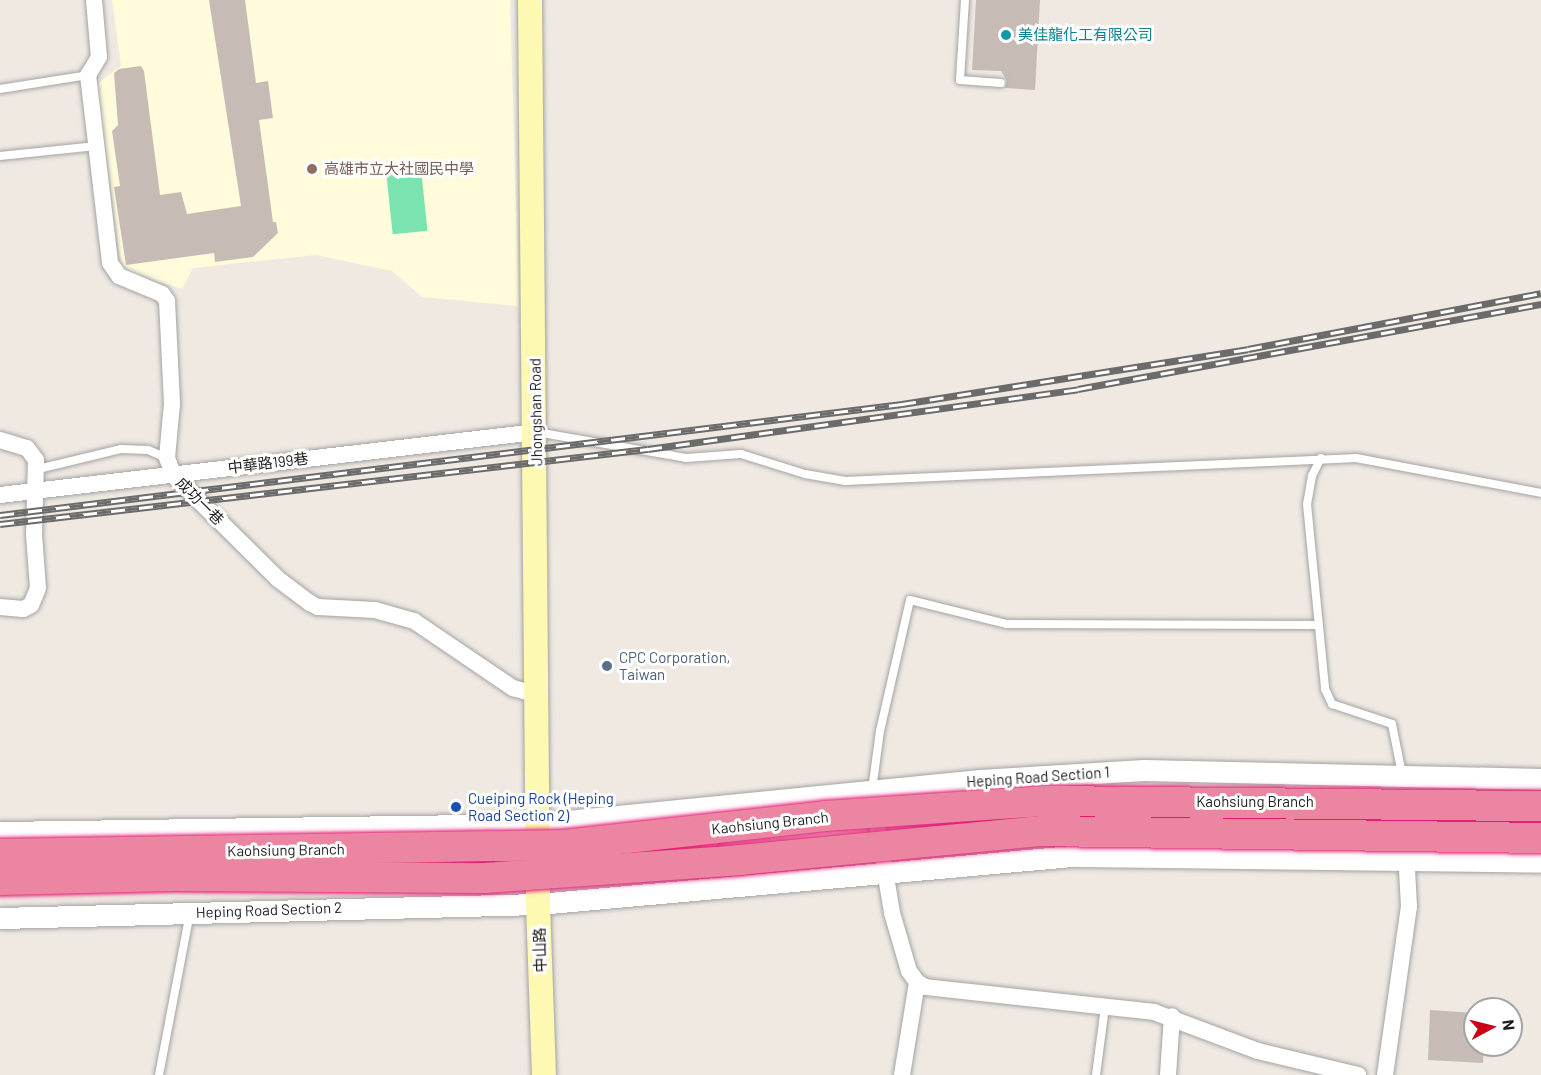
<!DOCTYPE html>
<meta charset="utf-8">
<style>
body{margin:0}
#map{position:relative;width:1541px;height:1075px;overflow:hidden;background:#efe9e2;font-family:Barlow,"Noto Sans TC",sans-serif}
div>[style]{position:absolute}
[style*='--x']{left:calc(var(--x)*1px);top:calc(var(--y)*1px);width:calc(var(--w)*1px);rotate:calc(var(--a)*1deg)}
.education>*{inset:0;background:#fffbdb}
.pitch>*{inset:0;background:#7be3b0;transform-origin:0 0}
.building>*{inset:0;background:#c7bbb5}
.roads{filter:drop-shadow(0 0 2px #a4a4a4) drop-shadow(0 0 2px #a4a4a4)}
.service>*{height:8px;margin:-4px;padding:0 4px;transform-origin:4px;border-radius:4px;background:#fff}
.minor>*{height:16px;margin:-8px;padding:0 8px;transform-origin:8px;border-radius:8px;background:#fff}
.tertiary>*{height:21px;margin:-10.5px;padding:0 10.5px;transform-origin:10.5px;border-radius:10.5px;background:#fff}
.secondary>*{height:24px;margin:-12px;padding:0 12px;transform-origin:12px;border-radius:12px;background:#fdf9b2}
.rail>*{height:7px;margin-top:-3.5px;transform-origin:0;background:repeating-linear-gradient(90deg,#fff 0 14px,#6b6b6b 0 28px);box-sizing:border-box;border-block:2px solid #6b6b6b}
.bridges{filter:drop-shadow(0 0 2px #e31973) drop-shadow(0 0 2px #e31973)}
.motorway-bridge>*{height:30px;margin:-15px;padding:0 15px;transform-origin:15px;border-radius:15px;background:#ec85a2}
.dots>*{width:16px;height:16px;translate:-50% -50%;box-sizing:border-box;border:3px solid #fff;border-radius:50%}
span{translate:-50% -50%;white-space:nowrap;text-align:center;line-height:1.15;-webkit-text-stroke:6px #fff;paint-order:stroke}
.culture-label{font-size:15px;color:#0d838f}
.left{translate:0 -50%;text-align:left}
.education-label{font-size:15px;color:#785e54}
.street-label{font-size:15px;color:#1d1d1d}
.service-label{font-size:15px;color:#4e5e75}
.transit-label{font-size:15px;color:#164399}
.north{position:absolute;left:1463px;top:997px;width:60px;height:60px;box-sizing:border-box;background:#fff;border:2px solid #a5a5a5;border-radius:50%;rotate:83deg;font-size:16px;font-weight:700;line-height:24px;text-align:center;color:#1d1d1d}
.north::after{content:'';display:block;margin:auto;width:21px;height:27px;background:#ca0015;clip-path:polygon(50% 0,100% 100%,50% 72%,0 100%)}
</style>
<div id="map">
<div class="education">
<i style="clip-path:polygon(112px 0,510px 0,519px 306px,422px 297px,392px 271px,316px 255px,193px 268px,182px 289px,122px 270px,97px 84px,121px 66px)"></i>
</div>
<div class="pitch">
<i style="left:421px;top:169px;width:62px;height:35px;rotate:84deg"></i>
</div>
<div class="building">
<i style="clip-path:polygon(209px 0,245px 0,256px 83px,268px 81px,273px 118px,259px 120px,273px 222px,276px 222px,278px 233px,253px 257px,215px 262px,214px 253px,126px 265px,114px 187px,120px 186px,112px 131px,118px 125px,114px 73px,119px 69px,141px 66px,144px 71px,160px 195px,181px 192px,187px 214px,241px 206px)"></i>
<i style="clip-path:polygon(976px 0,1040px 0,1035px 90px,1005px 88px,1007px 81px,1001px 71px,972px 70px)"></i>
<i style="clip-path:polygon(1430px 1010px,1475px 1013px,1475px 1045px,1484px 1045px,1483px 1063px,1428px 1060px)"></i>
</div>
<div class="roads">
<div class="service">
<i style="--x:965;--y:0;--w:80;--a:93.6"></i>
<i style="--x:960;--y:80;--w:41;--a:4.2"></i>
<i style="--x:0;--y:89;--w:89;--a:-9"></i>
<i style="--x:0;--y:156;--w:97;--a:-5.9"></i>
<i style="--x:536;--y:432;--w:152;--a:9.8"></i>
<i style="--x:686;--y:458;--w:55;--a:-4.2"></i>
<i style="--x:741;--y:454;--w:67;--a:17.4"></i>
<i style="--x:805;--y:474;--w:41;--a:9.9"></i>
<i style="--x:845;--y:481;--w:512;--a:-2.58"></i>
<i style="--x:1356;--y:458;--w:188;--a:10.7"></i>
<i style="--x:1321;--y:458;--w:20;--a:117"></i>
<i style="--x:1312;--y:476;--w:28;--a:100"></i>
<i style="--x:1307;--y:504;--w:186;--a:84.4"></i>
<i style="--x:1325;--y:689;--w:17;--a:65"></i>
<i style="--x:1332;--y:704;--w:63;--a:18.4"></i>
<i style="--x:1392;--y:724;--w:51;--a:78.7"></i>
<i style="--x:34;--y:470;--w:89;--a:-13.6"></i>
<i style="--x:121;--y:449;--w:27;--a:2"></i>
<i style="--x:148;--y:450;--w:21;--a:23"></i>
<i style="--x:872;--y:790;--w:60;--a:-82.3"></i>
<i style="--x:880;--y:731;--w:134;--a:-77.1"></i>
<i style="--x:910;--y:600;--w:100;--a:13.9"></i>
<i style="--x:1007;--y:624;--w:312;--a:0.2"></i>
<i style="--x:159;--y:1075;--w:165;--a:-79.2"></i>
<i style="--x:1096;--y:1075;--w:69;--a:-82.5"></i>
</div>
<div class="minor">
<i style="--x:94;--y:0;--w:57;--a:85"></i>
<i style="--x:99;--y:57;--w:21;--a:121"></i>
<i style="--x:88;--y:75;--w:189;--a:83.3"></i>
<i style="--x:110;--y:263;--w:16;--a:55"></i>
<i style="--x:119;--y:276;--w:47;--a:22.7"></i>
<i style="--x:162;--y:294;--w:9;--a:54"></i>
<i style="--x:167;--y:301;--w:103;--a:87.2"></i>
<i style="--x:172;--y:404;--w:54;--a:95.3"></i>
<i style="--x:167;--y:458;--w:19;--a:69"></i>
<i style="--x:174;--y:476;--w:146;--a:44.7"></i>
<i style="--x:278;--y:579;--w:40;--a:37"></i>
<i style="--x:310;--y:603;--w:9;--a:27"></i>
<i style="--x:318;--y:607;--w:57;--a:3"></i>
<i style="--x:375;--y:610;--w:41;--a:15.8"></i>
<i style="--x:414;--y:621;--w:120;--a:34.1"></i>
<i style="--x:513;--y:688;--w:25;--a:16"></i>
<i style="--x:0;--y:440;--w:28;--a:17"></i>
<i style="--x:27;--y:448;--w:15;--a:53"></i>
<i style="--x:36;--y:460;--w:74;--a:91.5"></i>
<i style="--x:34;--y:534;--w:54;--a:85.8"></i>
<i style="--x:38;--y:588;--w:18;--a:112"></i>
<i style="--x:31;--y:605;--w:9;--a:153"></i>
<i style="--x:23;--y:609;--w:23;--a:-175"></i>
<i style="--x:0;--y:495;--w:540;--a:-6.7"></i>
<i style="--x:874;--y:805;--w:109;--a:80.5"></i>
<i style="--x:892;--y:913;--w:60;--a:73.7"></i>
<i style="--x:909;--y:971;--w:14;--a:54"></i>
<i style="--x:917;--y:982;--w:9;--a:32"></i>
<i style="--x:925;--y:987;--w:230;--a:6.2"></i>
<i style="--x:1154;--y:1012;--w:111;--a:20.6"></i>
<i style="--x:1258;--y:1051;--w:103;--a:13.5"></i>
<i style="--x:902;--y:1075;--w:94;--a:-80.8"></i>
<i style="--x:1168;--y:1075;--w:59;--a:-86.1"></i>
<i style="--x:1385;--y:1075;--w:170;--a:-81.9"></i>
<i style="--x:1409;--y:907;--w:57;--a:-93"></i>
</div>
<div class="tertiary">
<i style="--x:0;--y:832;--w:538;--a:-0.85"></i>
<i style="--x:538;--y:824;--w:444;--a:-5.7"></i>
<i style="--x:980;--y:780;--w:164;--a:-3.5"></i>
<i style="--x:1144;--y:770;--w:397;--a:1.3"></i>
<i style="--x:627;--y:853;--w:72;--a:-5.6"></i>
<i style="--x:699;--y:846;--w:28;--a:-42"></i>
<i style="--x:0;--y:918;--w:538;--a:-1.49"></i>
<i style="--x:538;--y:904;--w:536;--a:-5.14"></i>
<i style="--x:1072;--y:856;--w:469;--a:0.7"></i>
</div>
<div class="secondary">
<i style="--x:530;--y:0;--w:904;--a:89.49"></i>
<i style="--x:538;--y:904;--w:171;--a:88"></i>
</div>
</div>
<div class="rail">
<i style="--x:0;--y:515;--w:909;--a:-7.02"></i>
<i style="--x:902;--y:404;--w:350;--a:-9"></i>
<i style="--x:1248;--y:349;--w:298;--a:-10.8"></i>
<i style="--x:0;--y:524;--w:652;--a:-6.6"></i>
<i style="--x:648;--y:449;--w:434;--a:-7.9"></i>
<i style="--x:1078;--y:389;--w:471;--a:-10.4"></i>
</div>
<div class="bridges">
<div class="motorway-bridge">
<i style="--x:0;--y:854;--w:564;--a:-0.91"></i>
<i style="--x:564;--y:845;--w:263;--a:-6.3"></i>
<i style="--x:825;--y:816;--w:222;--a:-3.9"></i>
<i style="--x:1046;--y:801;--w:495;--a:0.6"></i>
<i style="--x:0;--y:880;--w:182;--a:-1.3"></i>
<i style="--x:182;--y:876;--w:303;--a:0.4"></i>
<i style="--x:485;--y:878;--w:256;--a:-4"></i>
<i style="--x:740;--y:860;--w:304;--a:-5.5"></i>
<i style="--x:1043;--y:831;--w:498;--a:0.8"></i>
</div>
</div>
<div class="dots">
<i style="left:1006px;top:35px;background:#0f9aa8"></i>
<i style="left:312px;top:169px;background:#8d6e63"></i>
<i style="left:607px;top:666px;background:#5c6f8a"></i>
<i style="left:456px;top:807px;background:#1a4fb4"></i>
</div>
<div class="culture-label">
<span class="left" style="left:1018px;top:35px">美佳龍化工有限公司</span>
</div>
<div class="education-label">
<span class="left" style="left:324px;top:169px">高雄市立大社國民中學</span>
</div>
<div class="street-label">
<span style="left:536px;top:412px;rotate:-91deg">Jhongshan Road</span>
<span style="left:268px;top:463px;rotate:-7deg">中華路199巷</span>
<span style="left:200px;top:501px;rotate:45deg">成功一巷</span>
<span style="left:1038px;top:777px;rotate:-4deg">Heping Road Section 1</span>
<span style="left:1255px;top:802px">Kaohsiung Branch</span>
<span style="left:770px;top:823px;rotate:-6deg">Kaohsiung Branch</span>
<span style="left:286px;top:850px;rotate:-1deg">Kaohsiung Branch</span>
<span style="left:269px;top:910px;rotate:-2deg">Heping Road Section 2</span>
<span style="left:540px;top:950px;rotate:-92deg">中山路</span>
</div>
<div class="service-label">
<span class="left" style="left:619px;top:666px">CPC Corporation,<br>Taiwan</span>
</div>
<div class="transit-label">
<span class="left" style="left:468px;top:807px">Cueiping Rock (Heping<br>Road Section 2)</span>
</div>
<div class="north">N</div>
</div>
